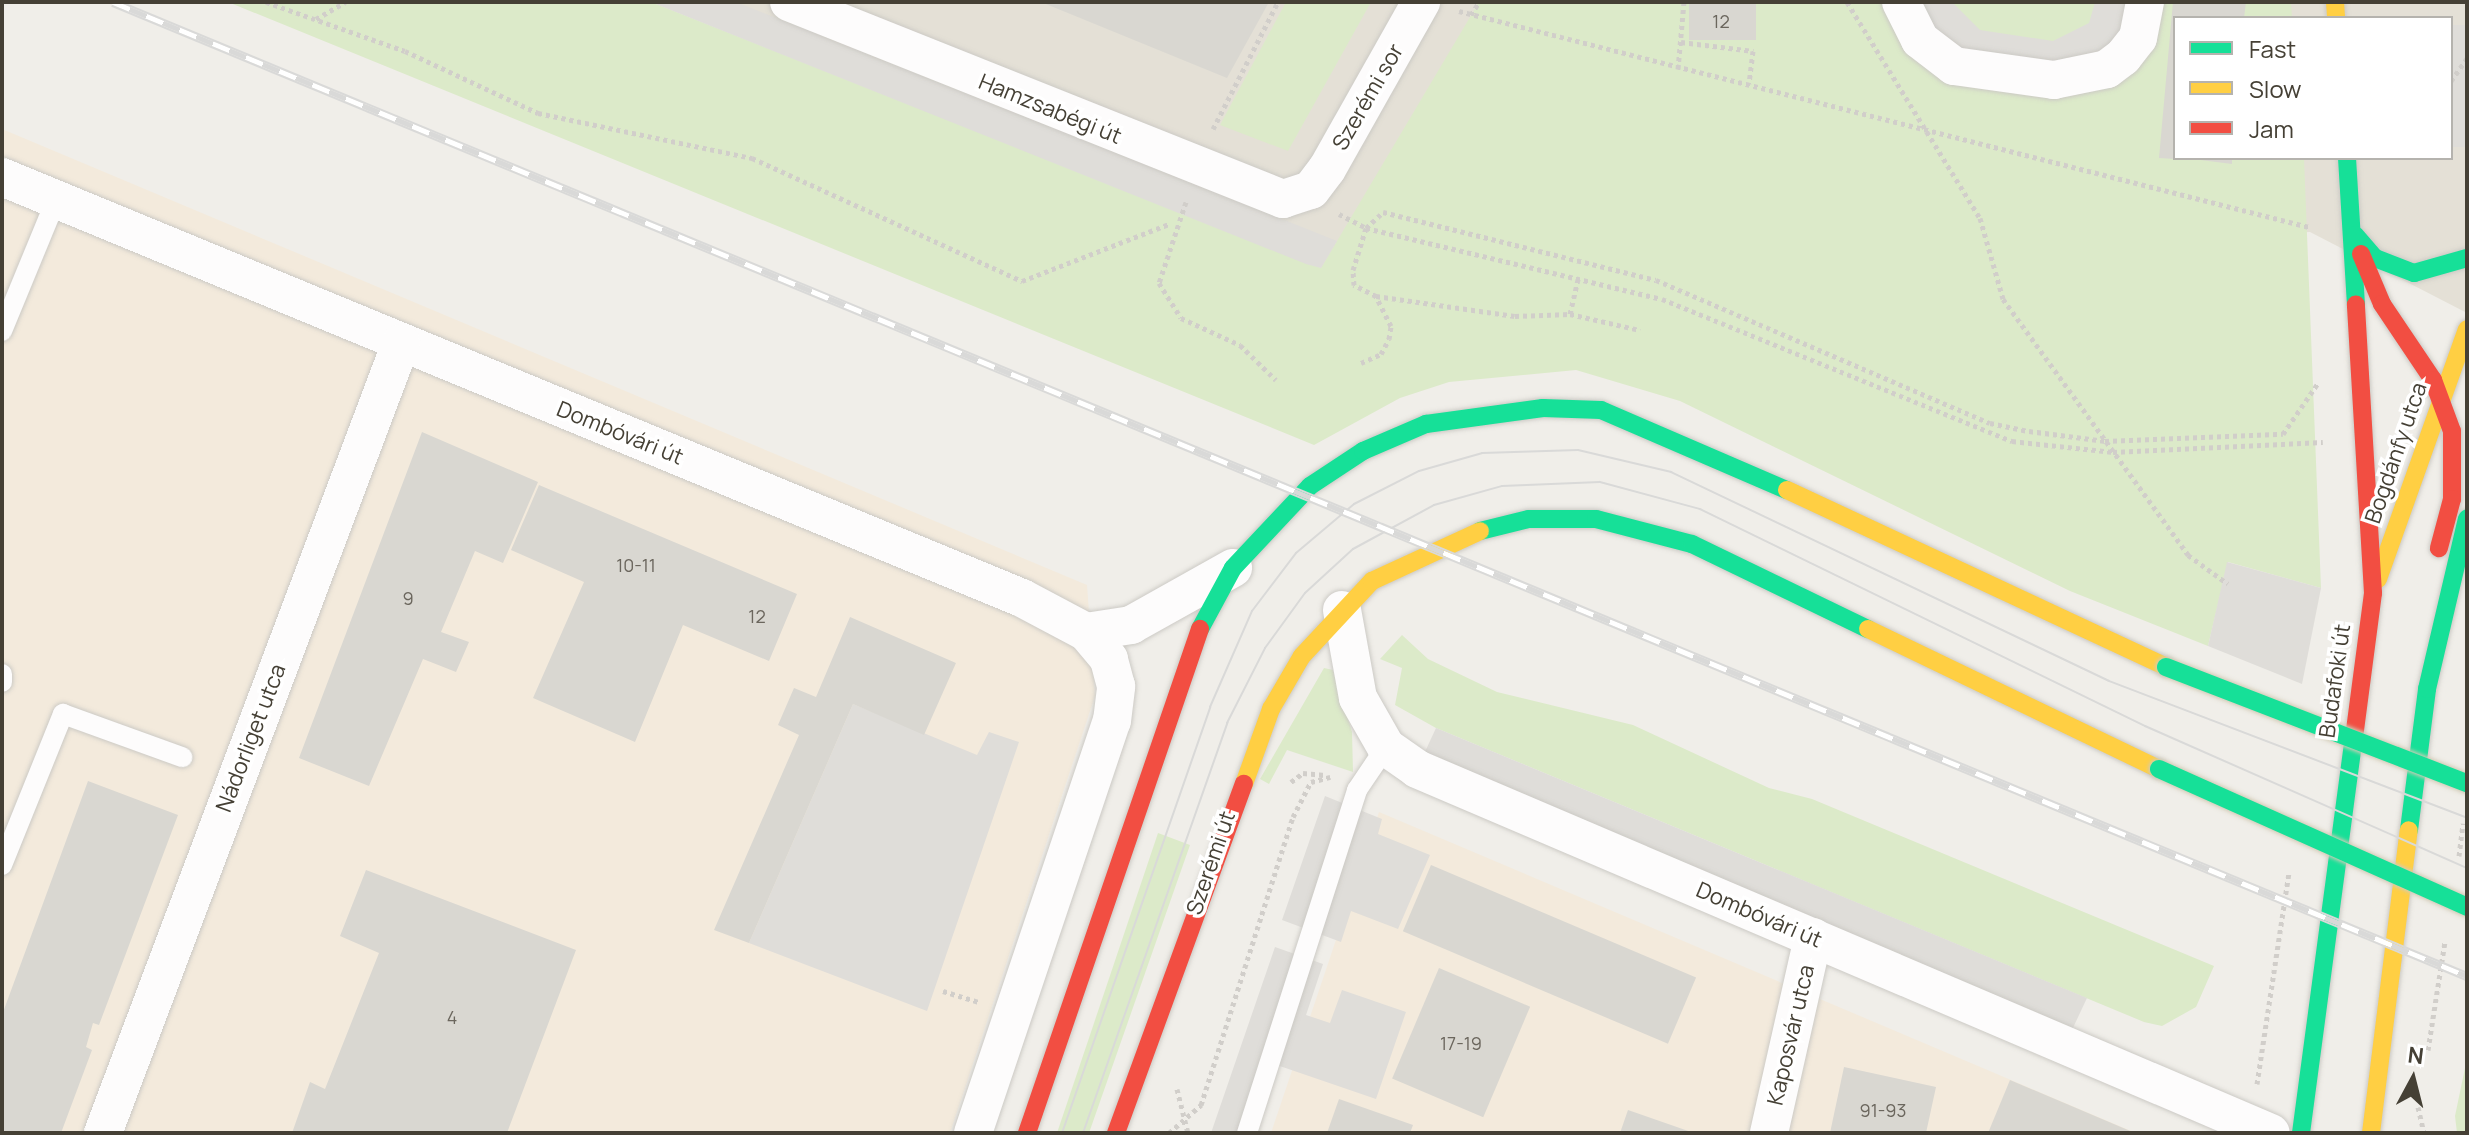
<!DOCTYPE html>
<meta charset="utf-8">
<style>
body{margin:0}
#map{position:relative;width:2469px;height:1135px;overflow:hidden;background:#f0eee9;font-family:Manrope,sans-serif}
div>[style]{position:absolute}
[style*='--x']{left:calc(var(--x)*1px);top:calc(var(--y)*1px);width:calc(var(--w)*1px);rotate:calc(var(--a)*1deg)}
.residential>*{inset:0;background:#e4e0d6}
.commercial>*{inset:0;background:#f3eadc}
.green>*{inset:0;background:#dceac9}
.parking>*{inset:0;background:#dfddd9;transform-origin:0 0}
.building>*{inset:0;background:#d9d7d1;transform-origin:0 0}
.path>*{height:5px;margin-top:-2.5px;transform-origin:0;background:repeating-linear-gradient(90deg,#d1ceca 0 4px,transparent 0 8px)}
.roads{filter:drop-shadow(0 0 2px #cccac5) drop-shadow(0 0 2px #cccac5)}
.lane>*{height:20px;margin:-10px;padding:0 10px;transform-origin:10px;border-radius:10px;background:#fdfcfc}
.street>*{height:38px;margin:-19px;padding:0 19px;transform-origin:19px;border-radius:19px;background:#fdfcfc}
.fast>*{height:18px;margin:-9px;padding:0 9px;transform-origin:9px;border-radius:9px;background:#16e098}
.slow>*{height:18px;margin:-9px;padding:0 9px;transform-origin:9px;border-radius:9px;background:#ffcf43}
.jam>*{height:18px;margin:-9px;padding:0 9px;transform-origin:9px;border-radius:9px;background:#f24e42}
.tram>*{height:2px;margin:-1px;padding:0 1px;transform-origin:1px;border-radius:1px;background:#d9d9d8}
.rail>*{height:9px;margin-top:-4.5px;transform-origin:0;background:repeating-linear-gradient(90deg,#fff 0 18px,#d9d9d8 0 36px);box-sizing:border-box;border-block:2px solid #d9d9d8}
.bridges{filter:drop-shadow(0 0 2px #d2cbb6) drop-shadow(0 0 2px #d2cbb6)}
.fast-bridge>*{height:18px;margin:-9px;padding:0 9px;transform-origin:9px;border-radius:9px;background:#16e098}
span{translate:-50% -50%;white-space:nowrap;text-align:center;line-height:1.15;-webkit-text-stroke:7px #fff;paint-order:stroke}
.number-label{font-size:18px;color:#6b665d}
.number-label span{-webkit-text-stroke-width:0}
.street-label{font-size:22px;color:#454035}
.frame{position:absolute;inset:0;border:4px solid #454035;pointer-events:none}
.legend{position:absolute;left:2173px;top:16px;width:280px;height:144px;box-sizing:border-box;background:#fff;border:2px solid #b5b3ae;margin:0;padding:10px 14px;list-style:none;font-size:24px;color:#454035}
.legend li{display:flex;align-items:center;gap:16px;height:40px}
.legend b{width:40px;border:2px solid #b5b3ae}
.north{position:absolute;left:2373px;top:1039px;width:80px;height:80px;-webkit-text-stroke:6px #fff;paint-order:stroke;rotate:7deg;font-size:22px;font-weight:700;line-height:32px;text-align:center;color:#454035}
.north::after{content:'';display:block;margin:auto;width:28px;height:36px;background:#454035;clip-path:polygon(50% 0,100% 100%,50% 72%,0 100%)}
</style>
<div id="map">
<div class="residential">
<i style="clip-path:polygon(evenodd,651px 2px,2467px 2px,2467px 313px,2310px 232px,1321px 268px,651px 2px,2175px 18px,2451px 18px,2451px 158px,2175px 158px,2175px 18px)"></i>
</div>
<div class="commercial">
<i style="clip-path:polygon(2px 129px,1087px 585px,1095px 696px,950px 1133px,2px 1133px)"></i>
<i style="clip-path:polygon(1379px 812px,2136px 1133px,1271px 1133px)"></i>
</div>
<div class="green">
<i style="clip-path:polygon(228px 2px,651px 2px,1321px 268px,1479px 2px,2291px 2px,2292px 18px,2175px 18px,2175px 158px,2304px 158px,2321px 588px,2228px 562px,2208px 646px,2070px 591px,1680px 401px,1576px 370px,1449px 382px,1400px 398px,1314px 445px)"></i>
<i style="clip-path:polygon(1286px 2px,1371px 2px,1288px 151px,1220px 125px)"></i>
<i style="clip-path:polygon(1402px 635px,1428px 659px,1497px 692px,1633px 725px,1769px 788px,1812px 799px,2214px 966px,2196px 1007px,2162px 1026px,2144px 1022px,1436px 728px,1395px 705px,1402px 668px,1380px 659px)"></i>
<i style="clip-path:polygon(1324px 668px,1333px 670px,1352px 732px,1353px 772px,1287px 750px,1269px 784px,1260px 779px)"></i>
<i style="clip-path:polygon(1158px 833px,1190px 845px,1089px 1133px,1057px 1133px)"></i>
<i style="clip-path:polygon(2465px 1068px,2467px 1133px,2457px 1133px,2455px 1116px)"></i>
</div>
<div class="parking">
<i style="clip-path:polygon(651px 2px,736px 2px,1337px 241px,1321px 268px,1306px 264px)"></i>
<i style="clip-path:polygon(1924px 2px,1952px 2px,1980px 30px,2053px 41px,2089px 23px,2095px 2px,2145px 2px,2123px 57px,1985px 72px,1906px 19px)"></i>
<i style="left:2451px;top:25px;width:16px;height:122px"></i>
<i style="clip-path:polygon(2227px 562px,2321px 588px,2302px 684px,2208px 646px)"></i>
<i style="clip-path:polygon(853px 704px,977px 755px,989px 732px,1019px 742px,927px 1011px,749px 943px)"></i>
<i style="clip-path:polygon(1436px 728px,2087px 998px,2064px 1047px,1417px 769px)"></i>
<i style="clip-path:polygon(1325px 796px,1382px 819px,1378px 834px,1430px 855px,1398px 929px,1351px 911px,1341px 942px,1282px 920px)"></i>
<i style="clip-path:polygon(1275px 947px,1323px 964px,1306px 1015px,1330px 1023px,1342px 990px,1406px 1012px,1376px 1099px,1271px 1063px,1247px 1133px,1211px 1133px)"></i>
</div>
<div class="building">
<i style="clip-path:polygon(1041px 2px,1269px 2px,1227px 78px)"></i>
<i style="left:1689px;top:2px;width:67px;height:38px"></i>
<i style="clip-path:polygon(2173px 2px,2246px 2px,2244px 18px,2175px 18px,2175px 159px,2159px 158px)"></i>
<i style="clip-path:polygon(2185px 158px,2232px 158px,2232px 164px)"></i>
<i style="clip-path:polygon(422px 432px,538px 482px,503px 563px,475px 551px,441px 632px,469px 642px,456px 672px,423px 659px,369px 786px,299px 758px)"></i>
<i style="clip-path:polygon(539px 485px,797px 594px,769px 661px,683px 625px,635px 742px,533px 698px,584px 582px,511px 550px)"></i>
<i style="clip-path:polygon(850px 617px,956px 663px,924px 735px,853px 704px,749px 943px,714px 930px,799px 735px,778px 725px,794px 688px,816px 697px)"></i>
<i style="clip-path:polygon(88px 781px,178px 815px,99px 1025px,93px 1023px,86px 1047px,92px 1050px,61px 1133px,2px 1133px,2px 1015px)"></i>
<i style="left:1431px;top:865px;width:288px;height:72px;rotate:23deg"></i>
<i style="clip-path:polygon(366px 870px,576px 950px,507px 1133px,292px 1133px,310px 1082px,325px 1089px,379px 953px,340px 936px)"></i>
<i style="left:1439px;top:968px;width:99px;height:120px;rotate:23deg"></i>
<i style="clip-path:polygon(1844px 1067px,1936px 1087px,1926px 1133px,1830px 1133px)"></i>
<i style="clip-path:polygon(2010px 1080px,2135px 1133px,1988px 1133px)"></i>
<i style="clip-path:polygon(1339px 1099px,1413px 1125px,1410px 1133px,1327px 1133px)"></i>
<i style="clip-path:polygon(1628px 1110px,1694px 1133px,1620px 1133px)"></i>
</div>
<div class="path">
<i style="--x:266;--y:2;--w:147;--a:19.4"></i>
<i style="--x:405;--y:51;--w:147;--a:25"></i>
<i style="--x:538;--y:113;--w:219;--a:11.9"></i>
<i style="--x:752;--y:158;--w:297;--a:24.5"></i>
<i style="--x:1022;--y:281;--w:158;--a:-21.2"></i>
<i style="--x:1847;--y:2;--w:254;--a:58.4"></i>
<i style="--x:1980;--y:218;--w:84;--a:74.1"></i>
<i style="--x:2003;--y:299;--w:316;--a:54.1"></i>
<i style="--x:2188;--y:555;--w:49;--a:35.9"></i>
<i style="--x:1459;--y:11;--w:877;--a:14.26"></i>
<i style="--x:1471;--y:15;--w:15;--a:-58"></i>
<i style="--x:316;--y:19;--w:34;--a:-30"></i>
<i style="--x:1681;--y:42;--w:73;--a:7.1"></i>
<i style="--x:1753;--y:51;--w:33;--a:97"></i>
<i style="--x:1678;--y:69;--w:67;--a:-84.9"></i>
<i style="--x:2451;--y:81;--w:28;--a:-55"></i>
<i style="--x:1213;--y:129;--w:143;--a:-62.9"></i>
<i style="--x:1186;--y:202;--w:85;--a:108.4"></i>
<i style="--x:1159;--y:283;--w:41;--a:57.8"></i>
<i style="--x:1181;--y:318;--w:65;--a:24.6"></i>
<i style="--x:1240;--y:345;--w:50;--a:44.2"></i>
<i style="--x:1339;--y:214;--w:30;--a:27"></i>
<i style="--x:1366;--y:228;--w:304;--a:13.5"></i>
<i style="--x:1662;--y:299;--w:378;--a:22.1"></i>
<i style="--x:2012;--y:441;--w:102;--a:6.2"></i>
<i style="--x:2113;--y:452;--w:210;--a:-2.7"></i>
<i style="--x:1376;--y:296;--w:140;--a:8.2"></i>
<i style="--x:1515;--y:316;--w:55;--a:-2.1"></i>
<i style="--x:1570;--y:314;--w:37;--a:-77"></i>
<i style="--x:1570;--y:314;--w:72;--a:12.9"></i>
<i style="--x:1361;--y:363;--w:22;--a:-24"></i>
<i style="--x:1381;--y:354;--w:17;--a:-62"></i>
<i style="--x:1389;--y:339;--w:13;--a:-81"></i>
<i style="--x:1391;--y:326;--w:34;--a:-117"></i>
<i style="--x:1376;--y:296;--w:25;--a:-153"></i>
<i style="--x:1354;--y:285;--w:15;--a:-94"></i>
<i style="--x:1353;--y:270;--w:44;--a:-72.8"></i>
<i style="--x:1366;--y:228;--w:23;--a:-43"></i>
<i style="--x:1383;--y:212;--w:281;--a:14"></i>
<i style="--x:1656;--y:280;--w:363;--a:23.2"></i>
<i style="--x:1990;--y:423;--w:40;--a:12"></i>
<i style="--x:2029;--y:431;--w:77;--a:7.5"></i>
<i style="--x:2105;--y:441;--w:178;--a:-2.3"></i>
<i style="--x:2283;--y:434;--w:62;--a:-55.5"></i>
<i style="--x:1291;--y:782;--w:15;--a:-37"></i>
<i style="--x:1303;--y:773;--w:22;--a:5"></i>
<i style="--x:2459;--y:856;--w:33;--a:-83"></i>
<i style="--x:943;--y:991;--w:37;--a:17"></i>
<i style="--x:2428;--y:1050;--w:110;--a:-81.1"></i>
<i style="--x:2257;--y:1084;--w:213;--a:-81.4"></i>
<i style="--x:1177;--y:1089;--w:45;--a:76"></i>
<i style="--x:2418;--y:1107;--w:27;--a:77"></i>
<i style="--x:1169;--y:1133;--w:43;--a:-41.2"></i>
<i style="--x:1201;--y:1105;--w:302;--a:-72.3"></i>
<i style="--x:1293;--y:817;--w:39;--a:-63"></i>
<i style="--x:1311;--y:782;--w:20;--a:-15"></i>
</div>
<div class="roads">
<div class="lane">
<i style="--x:2;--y:331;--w:142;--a:-67.6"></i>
<i style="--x:2;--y:674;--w:8;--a:90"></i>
<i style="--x:2;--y:865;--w:163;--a:-68"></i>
<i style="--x:63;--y:714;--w:127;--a:19.9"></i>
<i style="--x:1247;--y:1133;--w:360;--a:-72.2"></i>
<i style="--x:1357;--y:790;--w:52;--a:-56"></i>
</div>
<div class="street">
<i style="--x:789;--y:2;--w:532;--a:21.74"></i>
<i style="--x:1283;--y:199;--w:29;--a:-18"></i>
<i style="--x:1311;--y:190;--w:26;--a:-53"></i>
<i style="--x:1327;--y:169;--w:192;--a:-60.6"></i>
<i style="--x:1901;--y:2;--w:42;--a:63.4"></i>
<i style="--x:1920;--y:40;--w:43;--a:37.4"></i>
<i style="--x:1954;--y:66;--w:101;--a:8"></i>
<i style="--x:2054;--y:80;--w:54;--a:-11.7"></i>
<i style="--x:2107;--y:69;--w:20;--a:-37"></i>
<i style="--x:2123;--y:57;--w:24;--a:-52"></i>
<i style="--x:2138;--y:38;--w:37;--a:-79"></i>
<i style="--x:2;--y:177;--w:1103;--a:22.43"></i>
<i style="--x:1022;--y:598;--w:72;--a:28"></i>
<i style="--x:1086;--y:632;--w:46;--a:-8.8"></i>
<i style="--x:1131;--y:625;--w:117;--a:-29.2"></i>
<i style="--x:1342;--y:610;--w:89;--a:79.7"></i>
<i style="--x:1358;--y:698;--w:56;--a:60.3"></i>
<i style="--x:1386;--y:747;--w:38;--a:35"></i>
<i style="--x:1417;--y:769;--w:928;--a:23.09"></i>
<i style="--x:103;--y:1133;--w:844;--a:-69.33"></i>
<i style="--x:973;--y:1133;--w:435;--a:-71.4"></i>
<i style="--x:1112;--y:721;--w:35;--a:-83"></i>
<i style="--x:1116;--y:686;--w:28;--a:-105"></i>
<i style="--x:1109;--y:659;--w:35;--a:-130"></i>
<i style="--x:1769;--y:1133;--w:201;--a:-77.3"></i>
</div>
<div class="fast">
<i style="--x:2347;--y:158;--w:147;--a:86.5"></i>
<i style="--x:2355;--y:235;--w:30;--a:49"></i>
<i style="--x:2375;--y:258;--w:42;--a:21"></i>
<i style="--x:2414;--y:273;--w:55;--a:-15.8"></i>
<i style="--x:1480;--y:531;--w:50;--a:-13.8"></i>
<i style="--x:1529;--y:519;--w:67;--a:0"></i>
<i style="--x:1596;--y:519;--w:99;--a:14.6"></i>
<i style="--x:1692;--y:544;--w:195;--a:25.8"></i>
<i style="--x:1200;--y:629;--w:69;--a:-61.6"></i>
<i style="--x:1233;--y:568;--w:112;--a:-46.8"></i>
<i style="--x:1310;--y:486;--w:64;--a:-33.4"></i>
<i style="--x:1363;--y:451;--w:69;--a:-23.2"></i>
<i style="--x:1426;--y:424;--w:118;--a:-7.8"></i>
<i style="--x:1543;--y:408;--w:58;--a:2"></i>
<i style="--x:1601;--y:410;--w:202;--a:23.3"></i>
<i style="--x:2409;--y:830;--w:142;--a:-82.7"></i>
<i style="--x:2427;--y:689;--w:175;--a:-76.8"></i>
<i style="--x:2301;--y:1133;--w:407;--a:-82.4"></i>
</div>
<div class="slow">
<i style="--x:2335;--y:2;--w:16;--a:86"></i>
<i style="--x:1787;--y:490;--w:418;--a:25"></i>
<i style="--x:2378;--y:579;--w:265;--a:-70.4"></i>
<i style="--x:1868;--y:629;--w:323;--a:25.7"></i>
<i style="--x:1244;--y:784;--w:80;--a:-70.2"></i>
<i style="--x:1271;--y:709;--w:61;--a:-59.7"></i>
<i style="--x:1302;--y:656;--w:103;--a:-47"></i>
<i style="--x:1372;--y:581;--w:119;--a:-24.8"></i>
<i style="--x:2371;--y:1133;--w:305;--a:-82.9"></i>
</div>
<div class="jam">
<i style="--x:2361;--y:254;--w:54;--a:67.2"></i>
<i style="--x:2382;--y:304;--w:92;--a:56.1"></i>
<i style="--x:2433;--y:380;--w:54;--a:69.6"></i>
<i style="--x:2452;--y:431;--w:68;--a:90"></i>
<i style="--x:2452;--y:499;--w:51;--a:104.9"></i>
<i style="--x:2355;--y:730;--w:138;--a:-82.5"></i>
<i style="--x:2373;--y:593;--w:289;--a:-93.4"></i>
<i style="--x:1027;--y:1133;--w:533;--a:-71.06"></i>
<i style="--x:1116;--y:1133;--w:372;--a:-69.9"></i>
</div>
</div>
<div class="tram">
<i style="--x:1062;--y:1133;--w:451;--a:-70.8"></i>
<i style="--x:1210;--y:707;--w:105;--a:-66.4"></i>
<i style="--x:1252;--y:611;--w:73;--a:-52.8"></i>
<i style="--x:1296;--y:553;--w:76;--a:-40.2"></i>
<i style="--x:1354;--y:504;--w:73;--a:-26.9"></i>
<i style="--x:1419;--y:471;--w:66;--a:-15.9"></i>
<i style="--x:1482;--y:453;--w:96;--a:-1.8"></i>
<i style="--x:1578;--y:450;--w:96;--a:13.3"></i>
<i style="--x:1671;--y:472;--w:485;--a:25.5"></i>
<i style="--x:2109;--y:681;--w:383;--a:20.9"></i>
<i style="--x:1083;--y:1133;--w:435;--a:-70.6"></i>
<i style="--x:1227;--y:723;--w:84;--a:-63.1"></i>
<i style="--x:1265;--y:648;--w:68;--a:-54"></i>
<i style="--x:1305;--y:593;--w:65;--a:-42.5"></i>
<i style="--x:1353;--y:549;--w:92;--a:-28.5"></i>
<i style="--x:1434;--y:505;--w:71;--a:-15.6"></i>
<i style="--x:1502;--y:486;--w:98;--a:-2.3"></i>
<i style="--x:1600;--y:482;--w:104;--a:15.1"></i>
<i style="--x:1700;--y:509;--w:495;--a:26"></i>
<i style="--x:2145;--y:726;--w:352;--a:23.8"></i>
</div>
<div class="rail">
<i style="--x:113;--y:2;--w:2548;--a:22.48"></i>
</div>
<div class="bridges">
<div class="fast-bridge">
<i style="--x:2166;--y:667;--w:323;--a:21.1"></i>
<i style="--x:2159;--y:769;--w:338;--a:24.1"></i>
</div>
</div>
<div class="number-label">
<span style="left:1721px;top:21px">12</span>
<span style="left:636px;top:565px">10-11</span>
<span style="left:408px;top:598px">9</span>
<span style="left:757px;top:616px">12</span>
<span style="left:452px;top:1017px">4</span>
<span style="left:1461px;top:1043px">17-19</span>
<span style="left:1883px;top:1110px">91-93</span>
</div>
<div class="street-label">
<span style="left:1368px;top:97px;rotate:-60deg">Szerémi sor</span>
<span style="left:1050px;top:109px;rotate:22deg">Hamzsabégi út</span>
<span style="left:620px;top:433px;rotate:22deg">Dombóvári út</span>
<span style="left:2396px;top:453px;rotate:-71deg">Bogdánfy utca</span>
<span style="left:2335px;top:681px;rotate:-82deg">Budafoki út</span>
<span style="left:251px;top:738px;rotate:-69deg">Nádorliget utca</span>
<span style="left:1211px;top:863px;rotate:-71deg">Szerémi út</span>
<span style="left:1759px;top:915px;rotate:23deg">Dombóvári út</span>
<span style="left:1791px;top:1035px;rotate:-77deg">Kaposvár utca</span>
</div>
<div class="frame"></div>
<ul class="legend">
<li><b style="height:10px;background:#16e098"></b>Fast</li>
<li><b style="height:10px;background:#ffcf43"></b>Slow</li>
<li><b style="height:10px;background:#f24e42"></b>Jam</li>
</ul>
<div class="north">N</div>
</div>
